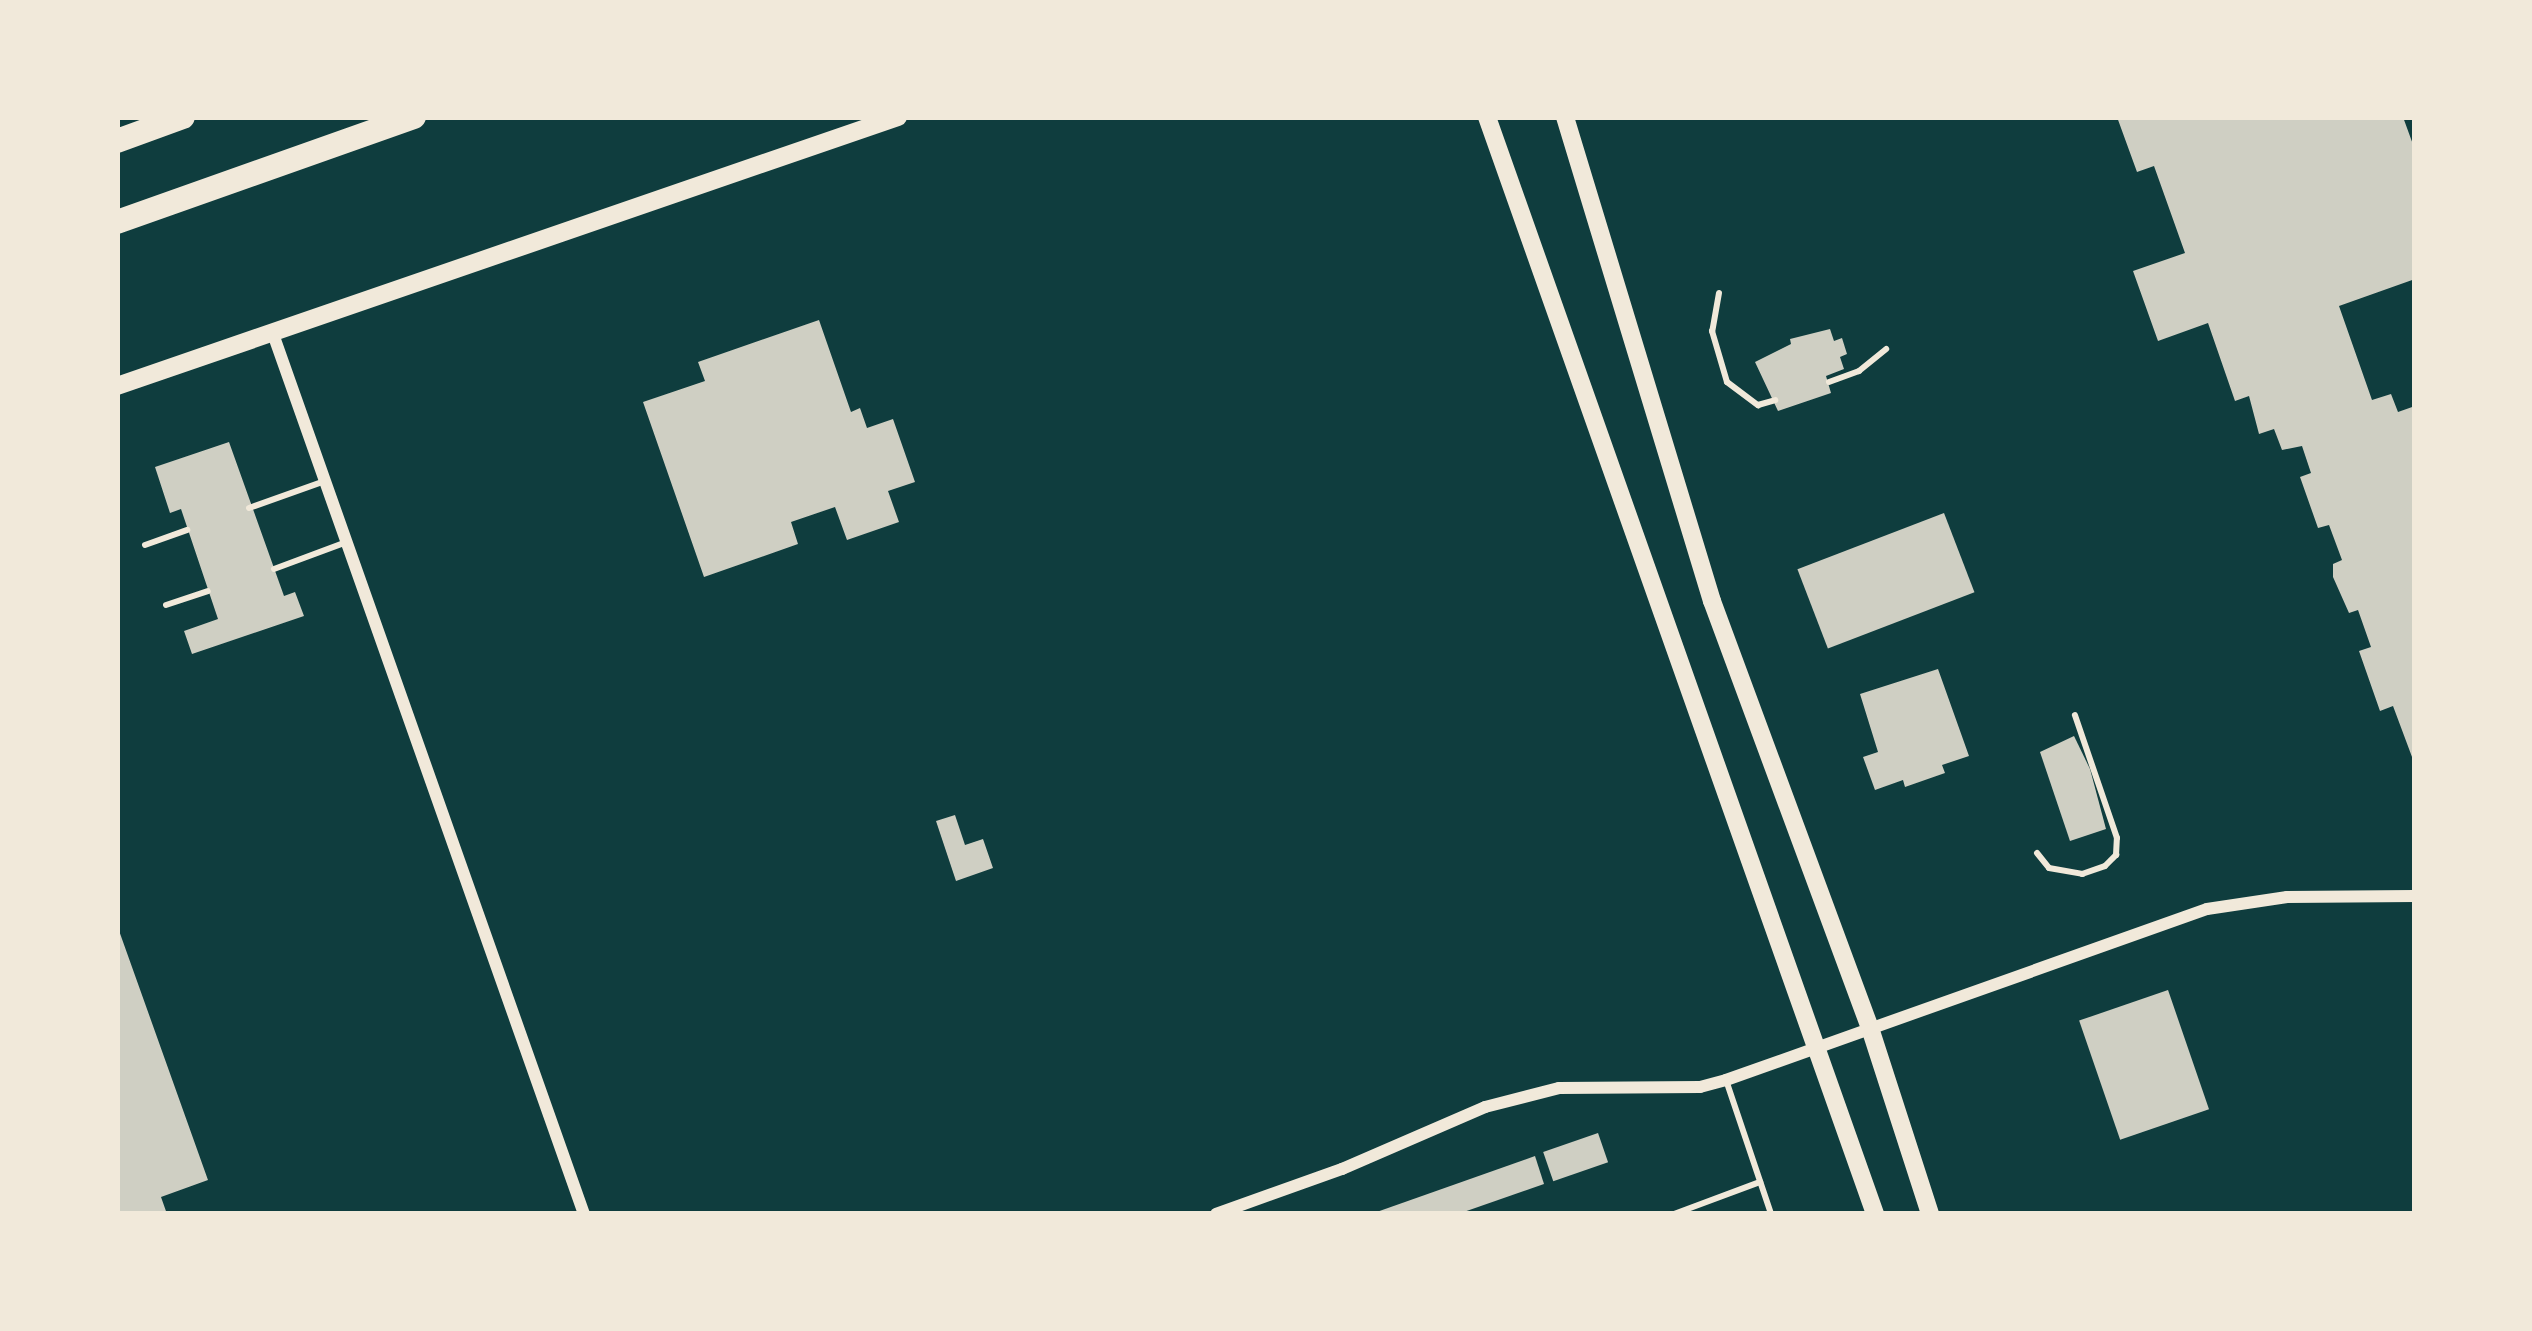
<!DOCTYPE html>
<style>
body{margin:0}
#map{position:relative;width:2532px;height:1331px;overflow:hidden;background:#0f3d3e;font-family:"Fira Sans Condensed",sans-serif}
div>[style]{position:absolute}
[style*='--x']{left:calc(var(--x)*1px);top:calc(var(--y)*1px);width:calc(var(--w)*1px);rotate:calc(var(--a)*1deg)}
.building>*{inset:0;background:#cfcfc3;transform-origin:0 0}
.service>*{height:6px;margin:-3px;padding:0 3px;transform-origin:3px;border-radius:3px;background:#f1e9da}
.minor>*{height:12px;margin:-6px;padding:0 6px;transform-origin:6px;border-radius:6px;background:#f1e9da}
.secondary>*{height:18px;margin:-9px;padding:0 9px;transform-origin:9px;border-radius:9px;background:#f1e9da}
.motorway>*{height:24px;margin:-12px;padding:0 12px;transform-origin:12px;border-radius:12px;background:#f1e9da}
span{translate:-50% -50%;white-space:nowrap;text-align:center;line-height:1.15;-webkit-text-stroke:10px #f1e9da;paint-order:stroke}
.frame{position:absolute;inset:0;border:120px solid #f1e9da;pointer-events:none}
</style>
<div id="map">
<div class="building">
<i style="clip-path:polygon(2117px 117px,2403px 117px,2415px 150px,2415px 279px,2339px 306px,2372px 400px,2391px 394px,2398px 412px,2415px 406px,2415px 765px,2393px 706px,2380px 711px,2359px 651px,2371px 647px,2358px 610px,2349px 613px,2333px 577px,2333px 564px,2342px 560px,2329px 525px,2318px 528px,2300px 477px,2311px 473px,2302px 446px,2282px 450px,2274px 429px,2259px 434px,2249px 396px,2235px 401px,2208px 323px,2158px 341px,2133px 271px,2185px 253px,2154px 166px,2137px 172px)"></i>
<i style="clip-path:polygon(819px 320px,851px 412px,860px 408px,867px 428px,893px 419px,915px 482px,888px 491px,899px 522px,847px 540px,835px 507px,791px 522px,798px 544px,704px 577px,643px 402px,705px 381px,698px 362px)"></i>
<i style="clip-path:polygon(1830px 329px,1834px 341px,1842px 338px,1847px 354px,1840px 357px,1844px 369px,1826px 376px,1831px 393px,1778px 411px,1755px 362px,1791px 344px,1790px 339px)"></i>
<i style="clip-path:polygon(229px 442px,284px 596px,295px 592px,304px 616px,192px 654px,184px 631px,218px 619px,181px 509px,170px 513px,155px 467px)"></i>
<i style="left:1944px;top:513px;width:85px;height:157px;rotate:69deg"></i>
<i style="clip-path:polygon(1938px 669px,1969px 756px,1942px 765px,1945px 773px,1905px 787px,1903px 780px,1875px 790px,1863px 757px,1878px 752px,1860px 694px)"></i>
<i style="clip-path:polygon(2074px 736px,2090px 769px,2106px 829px,2070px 841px,2040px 752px)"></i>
<i style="clip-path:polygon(955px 815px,965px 845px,983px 839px,993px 868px,956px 881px,936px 821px)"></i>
<i style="clip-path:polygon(117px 925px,208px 1180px,161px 1197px,167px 1214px,117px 1214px)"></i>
<i style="left:2168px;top:990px;width:126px;height:94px;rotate:71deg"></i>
<i style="left:1598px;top:1133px;width:31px;height:58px;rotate:71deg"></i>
<i style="clip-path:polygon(1535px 1156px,1544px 1184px,1458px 1214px,1371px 1214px)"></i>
</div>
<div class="service">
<i style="--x:1719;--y:293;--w:39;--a:100"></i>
<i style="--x:1712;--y:331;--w:53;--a:73.6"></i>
<i style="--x:1727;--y:382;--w:39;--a:37"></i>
<i style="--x:1758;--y:405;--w:18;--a:-16"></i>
<i style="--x:1829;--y:382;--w:32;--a:-20"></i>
<i style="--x:1859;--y:371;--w:35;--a:-39"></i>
<i style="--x:249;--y:508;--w:81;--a:-19.6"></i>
<i style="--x:145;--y:545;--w:45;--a:-19.7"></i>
<i style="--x:274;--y:569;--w:75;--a:-20.4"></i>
<i style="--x:166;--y:605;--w:44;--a:-18.4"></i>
<i style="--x:2037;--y:853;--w:19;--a:51"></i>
<i style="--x:2049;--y:868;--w:34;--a:10"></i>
<i style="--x:2082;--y:874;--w:24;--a:-19"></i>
<i style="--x:2105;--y:866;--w:16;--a:-45"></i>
<i style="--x:2116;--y:855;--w:17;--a:-87"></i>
<i style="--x:2117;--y:838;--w:130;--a:-108.9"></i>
<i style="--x:1727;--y:1083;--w:138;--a:71.4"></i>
<i style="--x:1674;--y:1214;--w:92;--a:-20.4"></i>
</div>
<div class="minor">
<i style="--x:272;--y:331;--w:937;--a:70.54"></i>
<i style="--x:1216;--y:1214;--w:134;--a:-19.7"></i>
<i style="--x:1342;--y:1169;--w:156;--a:-23.4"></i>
<i style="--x:1485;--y:1107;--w:76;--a:-14.4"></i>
<i style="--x:1559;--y:1088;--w:141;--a:-0.4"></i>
<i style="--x:1700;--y:1087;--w:27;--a:-15"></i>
<i style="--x:1726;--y:1080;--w:510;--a:-19.57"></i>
<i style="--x:2207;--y:909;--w:81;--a:-8.5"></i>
<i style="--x:2287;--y:897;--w:128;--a:-0.4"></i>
</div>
<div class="secondary">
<i style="--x:1487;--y:117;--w:1164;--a:70.52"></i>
<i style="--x:1565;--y:117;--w:506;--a:73.11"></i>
<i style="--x:1712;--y:601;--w:455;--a:69.7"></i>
<i style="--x:1870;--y:1028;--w:195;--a:72.1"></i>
<i style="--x:117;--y:386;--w:826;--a:-19.01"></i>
</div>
<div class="motorway">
<i style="--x:117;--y:141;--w:70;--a:-20"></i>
<i style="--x:117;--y:222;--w:315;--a:-19.5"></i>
</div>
<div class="frame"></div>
</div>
